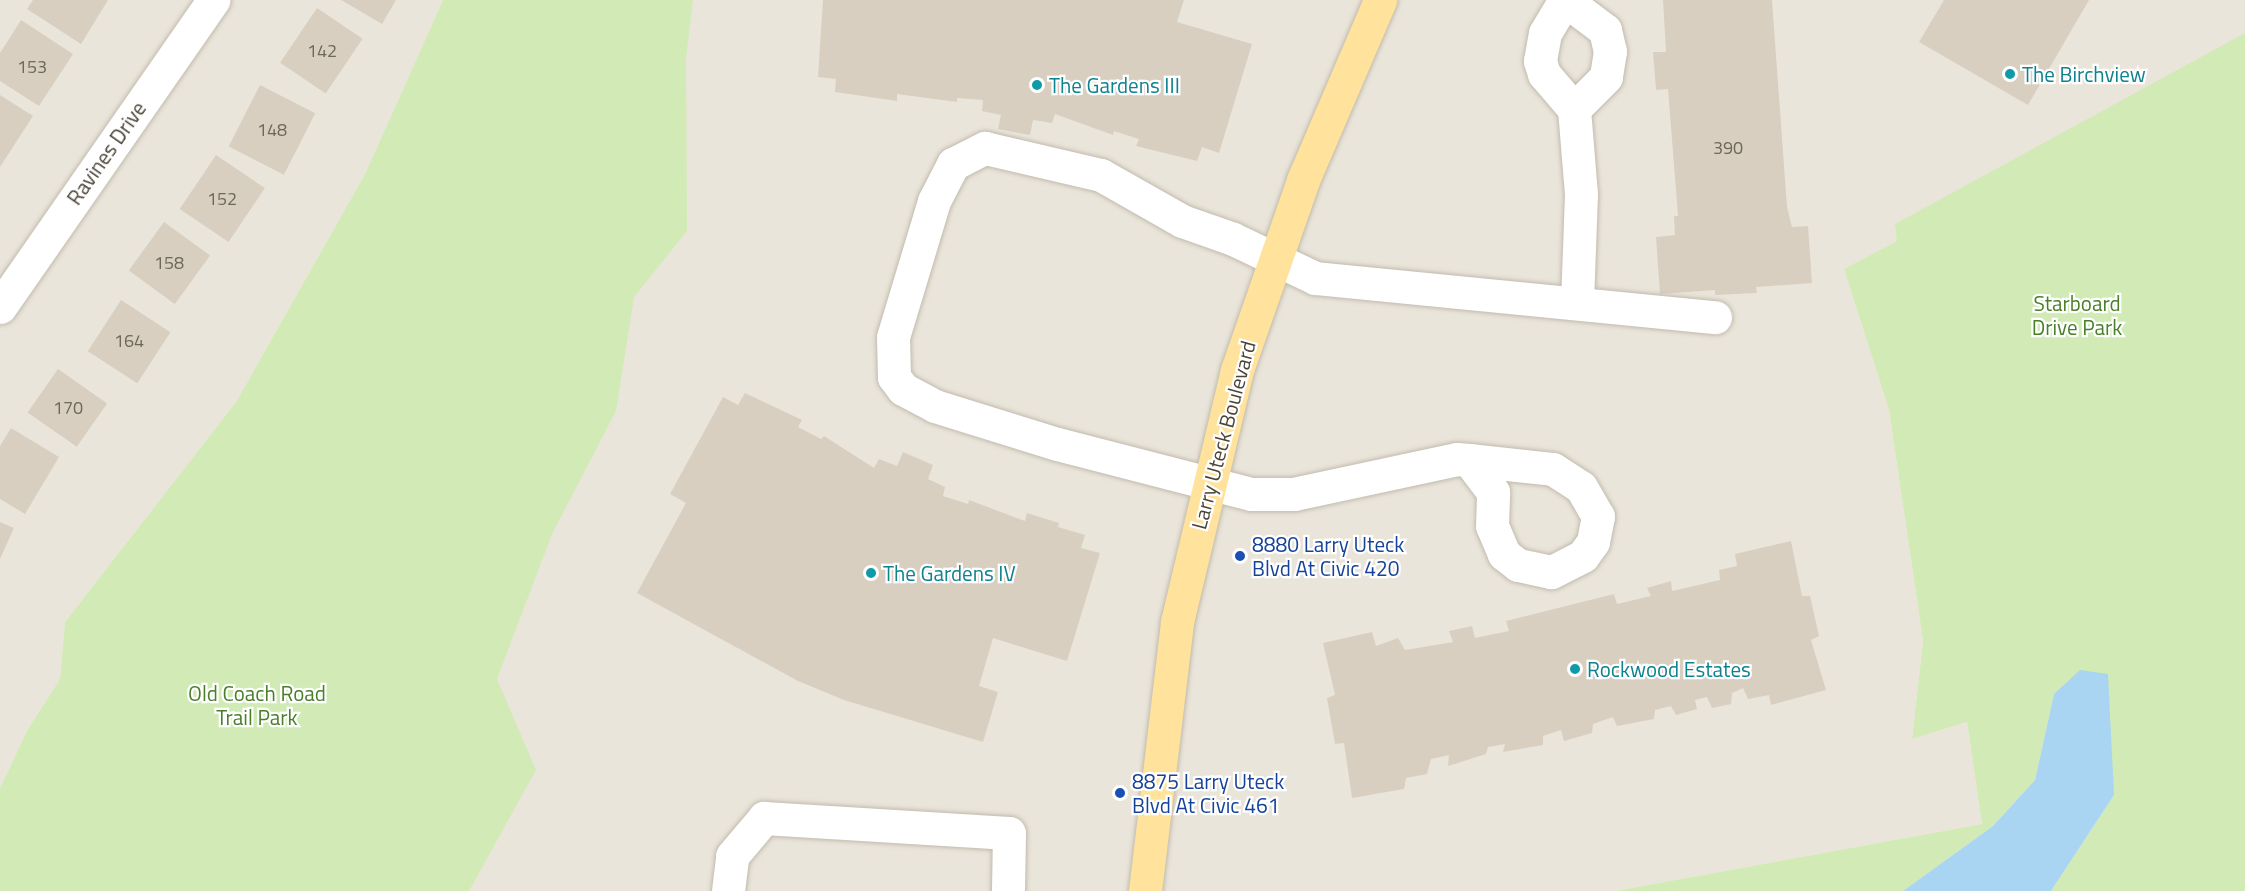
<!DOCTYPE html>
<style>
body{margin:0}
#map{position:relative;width:2245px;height:891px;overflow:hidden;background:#f6f3ec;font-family:"Titillium Web",sans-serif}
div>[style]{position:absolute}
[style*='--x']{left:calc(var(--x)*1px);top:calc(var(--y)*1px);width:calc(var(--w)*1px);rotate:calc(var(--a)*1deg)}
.residential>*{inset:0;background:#eae5da}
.green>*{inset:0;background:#d2eab5}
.water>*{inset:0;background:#a9d4f2}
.building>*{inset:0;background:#d8cfc1;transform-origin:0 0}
.roads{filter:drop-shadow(0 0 2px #c2bbae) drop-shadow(0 0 2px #c2bbae)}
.minor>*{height:33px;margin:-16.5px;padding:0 16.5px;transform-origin:16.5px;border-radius:16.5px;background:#fff}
.major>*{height:33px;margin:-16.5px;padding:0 16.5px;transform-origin:16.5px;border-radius:16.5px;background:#ffe39c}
.dots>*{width:16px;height:16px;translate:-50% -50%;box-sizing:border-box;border:3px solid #fff;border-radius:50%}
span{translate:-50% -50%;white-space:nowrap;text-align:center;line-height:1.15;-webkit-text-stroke:4.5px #fff;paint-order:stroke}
.number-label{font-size:18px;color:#6e675b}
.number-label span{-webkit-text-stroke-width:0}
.culture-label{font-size:21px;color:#0d838f}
.left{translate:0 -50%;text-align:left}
.street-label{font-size:21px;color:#4b4439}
.park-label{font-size:21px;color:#4a7f2a}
.transit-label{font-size:21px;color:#164399}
</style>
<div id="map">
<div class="residential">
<i style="clip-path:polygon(0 0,443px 0,365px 174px,236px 402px,65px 622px,60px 679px,28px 729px,0 788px)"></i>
<i style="clip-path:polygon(684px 0,2245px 0,2245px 62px,1844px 269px,1889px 410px,1923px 641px,1912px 739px,1967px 722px,1982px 824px,1615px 891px,373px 891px)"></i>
</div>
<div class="green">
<i style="clip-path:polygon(443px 0,693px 0,686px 58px,687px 231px,634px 297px,616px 411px,552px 534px,497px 679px,536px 770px,469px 891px,0 891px,0 788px,28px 729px,60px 679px,65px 622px,236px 402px,365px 174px)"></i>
<i style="clip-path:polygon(2245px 33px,2245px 891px,2051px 891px,2114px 795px,2054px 694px,2035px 780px,1993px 826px,1903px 891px,1615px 891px,1982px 824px,1967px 722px,1912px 739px,1923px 641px,1889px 410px,1844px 269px,1897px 241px,1895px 224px)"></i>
</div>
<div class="water">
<i style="clip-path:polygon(2080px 670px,2108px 674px,2114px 795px,2051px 891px,1903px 891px,1993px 826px,2035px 780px,2054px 694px)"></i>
</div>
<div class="building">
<i style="clip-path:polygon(33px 0,108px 0,81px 44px,27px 9px)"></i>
<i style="clip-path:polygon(341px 0,396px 0,382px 24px)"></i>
<i style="clip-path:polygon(823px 0,1184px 0,1177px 22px,1252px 44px,1219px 153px,1202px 147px,1197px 161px,1136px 146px,1139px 139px,1114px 131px,1113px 135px,1055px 114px,1052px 123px,1033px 120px,1030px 135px,998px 129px,1001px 115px,982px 111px,983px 100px,957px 98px,957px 102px,897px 94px,897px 101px,835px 92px,836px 79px,818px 77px)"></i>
<i style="clip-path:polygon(1663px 0,1772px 0,1787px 207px,1792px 227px,1808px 226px,1812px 283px,1756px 287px,1757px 293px,1715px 295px,1715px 290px,1660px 294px,1656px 237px,1675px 235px,1674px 216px,1678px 216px,1668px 89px,1656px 90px,1653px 52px,1666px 52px)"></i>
<i style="clip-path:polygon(1944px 0,2089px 0,2028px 105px,1919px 42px)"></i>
<i style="left:317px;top:8px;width:55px;height:66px;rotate:34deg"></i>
<i style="clip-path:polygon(21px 20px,73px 54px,39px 106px,0 81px,0 53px)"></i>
<i style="left:260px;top:85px;width:62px;height:69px;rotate:27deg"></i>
<i style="clip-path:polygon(0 95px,33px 116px,0 167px)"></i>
<i style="left:216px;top:155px;width:59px;height:65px;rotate:34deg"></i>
<i style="left:164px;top:222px;width:57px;height:60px;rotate:36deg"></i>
<i style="left:121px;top:300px;width:59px;height:61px;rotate:33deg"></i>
<i style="left:58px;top:369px;width:60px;height:53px;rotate:35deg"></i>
<i style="clip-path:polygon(745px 393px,802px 420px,798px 427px,821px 439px,824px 436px,874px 468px,879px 459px,897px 466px,903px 452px,933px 465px,928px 479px,945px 487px,943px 496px,968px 504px,969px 500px,1025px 521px,1027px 513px,1059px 523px,1058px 527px,1085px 535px,1081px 548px,1100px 553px,1067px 661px,993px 638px,979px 686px,998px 692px,983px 742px,844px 700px,798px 681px,637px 593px,686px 503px,670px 494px,723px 397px,738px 405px)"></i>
<i style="clip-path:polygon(11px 428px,59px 457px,25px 514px,0 499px,0 446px)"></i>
<i style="clip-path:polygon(0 522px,14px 528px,0 559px)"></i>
<i style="clip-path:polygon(1791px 541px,1802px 596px,1810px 596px,1819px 636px,1811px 640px,1826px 690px,1771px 705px,1769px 695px,1748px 699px,1743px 688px,1732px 693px,1731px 704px,1712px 708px,1707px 697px,1695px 700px,1697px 709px,1676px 715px,1671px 706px,1655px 710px,1654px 719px,1617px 726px,1613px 717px,1593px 724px,1592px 733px,1564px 741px,1561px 730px,1543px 736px,1543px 745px,1503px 752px,1505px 744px,1488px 747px,1486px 754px,1448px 766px,1449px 755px,1431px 759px,1427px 774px,1406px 778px,1404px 789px,1352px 798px,1344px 743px,1335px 744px,1327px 698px,1335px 695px,1323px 643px,1372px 632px,1376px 646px,1398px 638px,1405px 650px,1453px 642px,1449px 631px,1472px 626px,1475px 638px,1509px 631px,1506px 621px,1614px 594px,1617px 604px,1651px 596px,1647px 588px,1671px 581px,1672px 591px,1720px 580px,1719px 570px,1737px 566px,1735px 554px)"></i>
</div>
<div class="roads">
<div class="minor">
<i style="--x:1565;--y:0;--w:50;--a:36.9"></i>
<i style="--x:1605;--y:30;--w:22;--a:77"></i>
<i style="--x:1610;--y:51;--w:26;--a:99"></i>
<i style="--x:1606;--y:77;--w:45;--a:135"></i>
<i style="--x:1574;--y:109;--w:46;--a:-130.6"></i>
<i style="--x:1544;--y:74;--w:14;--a:-107"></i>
<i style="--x:1540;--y:61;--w:28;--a:-80"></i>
<i style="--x:1545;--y:33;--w:39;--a:-59"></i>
<i style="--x:1574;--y:109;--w:85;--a:85.3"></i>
<i style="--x:1581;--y:194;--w:109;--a:92.1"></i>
<i style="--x:0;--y:307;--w:374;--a:-55.2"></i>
<i style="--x:1469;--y:460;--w:12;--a:-175"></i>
<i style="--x:1457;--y:459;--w:167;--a:167.9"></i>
<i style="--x:1294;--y:494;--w:43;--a:180"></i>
<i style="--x:1251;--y:494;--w:200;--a:-165.5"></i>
<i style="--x:1057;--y:444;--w:128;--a:-162.7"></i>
<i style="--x:935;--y:406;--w:36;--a:-152"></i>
<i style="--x:903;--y:389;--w:15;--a:-127"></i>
<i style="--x:894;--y:377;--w:40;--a:-91.4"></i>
<i style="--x:893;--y:337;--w:142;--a:-73.2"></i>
<i style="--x:934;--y:201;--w:42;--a:-62.8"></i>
<i style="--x:953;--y:164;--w:36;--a:-27"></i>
<i style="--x:985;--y:148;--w:119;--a:13.1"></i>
<i style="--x:1101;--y:175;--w:93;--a:29.6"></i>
<i style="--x:1182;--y:221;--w:54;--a:19.4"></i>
<i style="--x:1233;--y:239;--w:91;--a:25.4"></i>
<i style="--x:1315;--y:278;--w:402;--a:5.6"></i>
<i style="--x:1469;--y:460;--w:84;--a:6.1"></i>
<i style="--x:1553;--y:469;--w:33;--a:33"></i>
<i style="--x:1581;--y:487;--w:34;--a:60"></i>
<i style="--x:1598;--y:516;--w:26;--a:101"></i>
<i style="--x:1593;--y:542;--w:17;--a:126"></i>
<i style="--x:1583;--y:556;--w:36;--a:153"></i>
<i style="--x:1551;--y:572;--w:34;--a:-168"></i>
<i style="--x:1518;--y:565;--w:18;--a:-142"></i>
<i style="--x:1504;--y:554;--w:30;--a:-113"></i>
<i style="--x:1492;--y:526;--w:34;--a:-88"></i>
<i style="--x:1493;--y:492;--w:40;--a:-127"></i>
<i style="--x:728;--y:891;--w:35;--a:-83"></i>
<i style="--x:732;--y:856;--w:50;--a:-49.9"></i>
<i style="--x:764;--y:818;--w:245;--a:3.5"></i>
<i style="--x:1009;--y:833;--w:58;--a:91"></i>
</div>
<div class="major">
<i style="--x:1145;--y:891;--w:271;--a:-83.2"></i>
<i style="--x:1177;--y:622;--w:259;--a:-76.6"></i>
<i style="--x:1237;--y:370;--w:201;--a:-70.8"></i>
<i style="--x:1303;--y:180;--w:196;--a:-66.8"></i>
</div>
</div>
<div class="dots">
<i style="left:2010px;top:74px;background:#0f9aa8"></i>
<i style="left:1037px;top:85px;background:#0f9aa8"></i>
<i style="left:1240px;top:556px;background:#1a4fb4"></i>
<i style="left:871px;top:573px;background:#0f9aa8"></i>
<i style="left:1575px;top:669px;background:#0f9aa8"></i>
<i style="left:1120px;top:793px;background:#1a4fb4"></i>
</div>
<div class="number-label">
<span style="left:322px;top:51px">142</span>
<span style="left:32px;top:67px">153</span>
<span style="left:272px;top:130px">148</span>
<span style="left:1728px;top:148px">390</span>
<span style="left:222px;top:199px">152</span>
<span style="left:169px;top:263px">158</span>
<span style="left:129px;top:341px">164</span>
<span style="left:68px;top:408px">170</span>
</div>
<div class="culture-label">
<span class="left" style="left:2022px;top:74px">The Birchview</span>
<span class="left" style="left:1049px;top:85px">The Gardens III</span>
<span class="left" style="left:883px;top:573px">The Gardens IV</span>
<span class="left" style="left:1587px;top:669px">Rockwood Estates</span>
</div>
<div class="street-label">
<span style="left:106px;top:153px;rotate:-55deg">Ravines Drive</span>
<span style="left:1223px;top:435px;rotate:-75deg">Larry Uteck Boulevard</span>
</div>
<div class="park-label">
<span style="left:2077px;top:315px">Starboard<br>Drive Park</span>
<span style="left:257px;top:705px">Old Coach Road<br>Trail Park</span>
</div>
<div class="transit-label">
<span class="left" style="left:1252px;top:556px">8880 Larry Uteck<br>Blvd At Civic 420</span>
<span class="left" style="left:1132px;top:793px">8875 Larry Uteck<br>Blvd At Civic 461</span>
</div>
</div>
